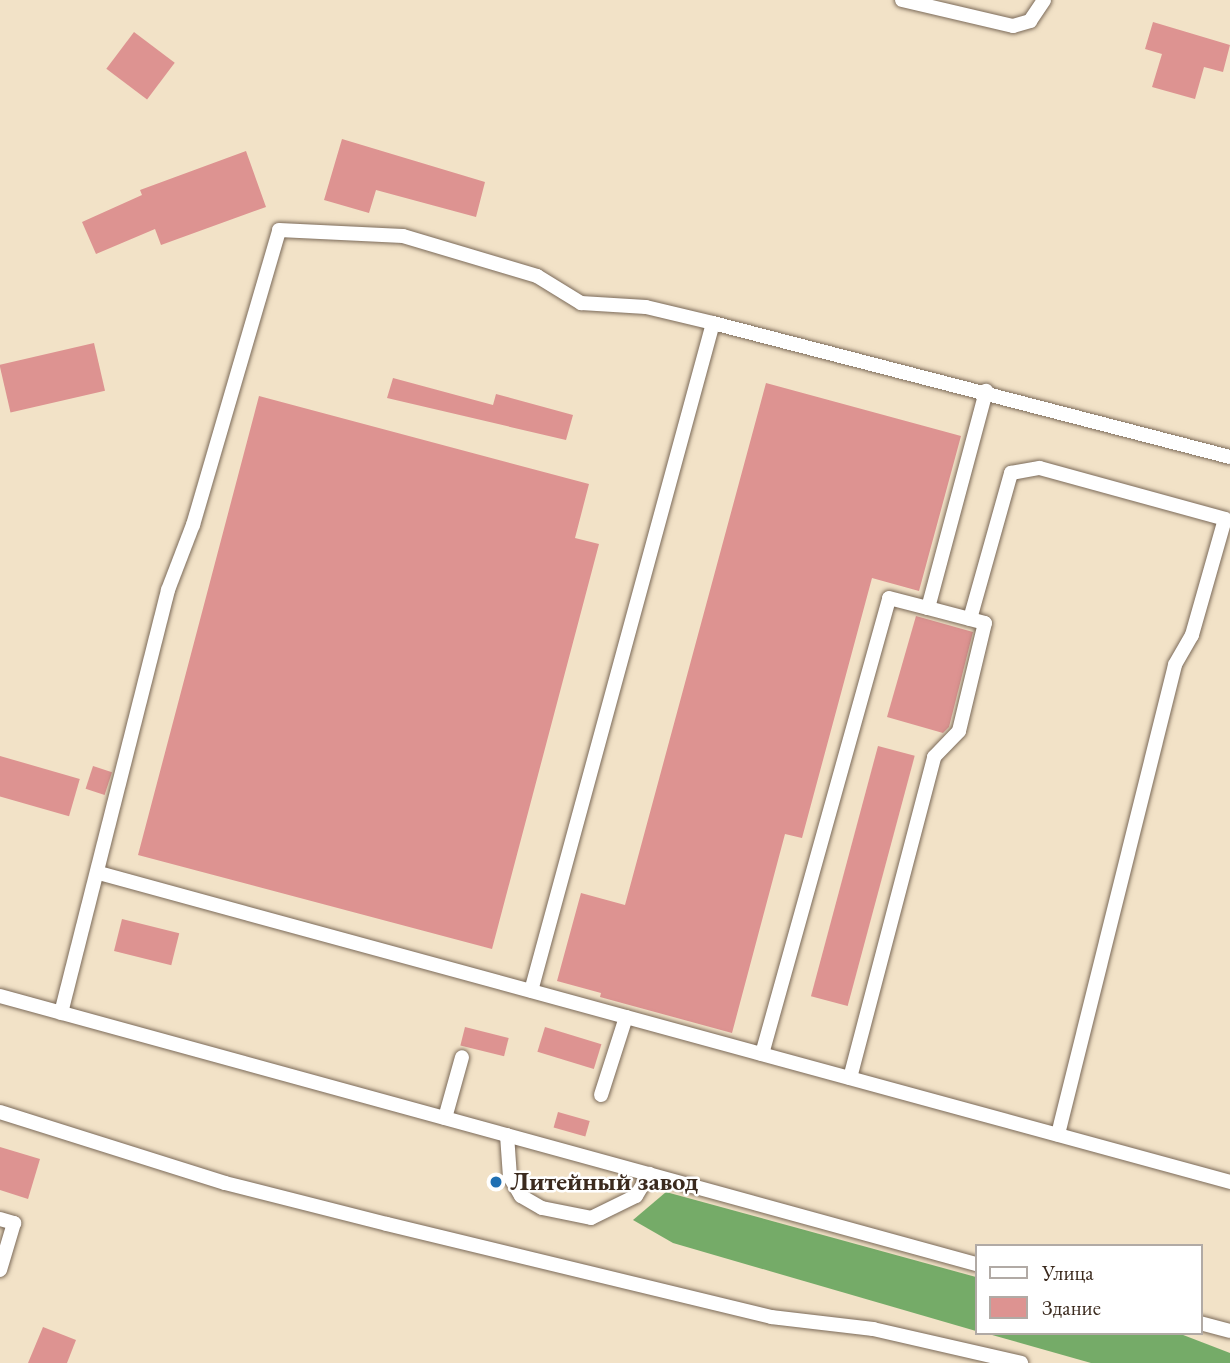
<!DOCTYPE html>
<meta charset="utf-8">
<style>
body{margin:0}
#map{position:relative;width:1230px;height:1363px;overflow:hidden;background:#f2e2c7;font-family:"EB Garamond",serif}
div>[style]{position:absolute}
[style*='--x']{left:calc(var(--x)*1px);top:calc(var(--y)*1px);width:calc(var(--w)*1px);rotate:calc(var(--a)*1deg)}
.forest>*{inset:0;background:#75ab68}
.building>*{inset:0;background:#dd9391;transform-origin:0 0}
.roads{filter:drop-shadow(0 0 2px #7b6a59) drop-shadow(0 0 2px #7b6a59)}
.minor>*{height:14px;margin:-7px;padding:0 7px;transform-origin:7px;border-radius:7px;background:#fff}
.dots>*{width:19px;height:19px;translate:-50% -50%;box-sizing:border-box;border:4px solid #fff;border-radius:50%}
span{translate:-50% -50%;white-space:nowrap;text-align:center;line-height:1.15;-webkit-text-stroke:5px #fff;paint-order:stroke}
.poi-label{font-size:26px;color:#3b2a1e;font-weight:700}
.left{translate:0 -50%;text-align:left}
.legend{position:absolute;left:975px;top:1244px;width:228px;height:91px;box-sizing:border-box;background:#fff;border:2px solid #b1aaa5;margin:0;padding:9px 12px;list-style:none;font-size:21px;color:#3b2a1e}
.legend li{display:flex;align-items:center;gap:14px;height:35px}
.legend b{width:35px;border:2px solid #b1aaa5}
</style>
<div id="map">
<div class="forest">
<i style="clip-path:polygon(666px 1192px,976px 1277px,976px 1331px,673px 1243px,633px 1220px)"></i>
<i style="clip-path:polygon(985px 1333px,1178px 1333px,1230px 1353px,1230px 1363px,1091px 1363px)"></i>
</div>
<div class="building">
<i style="clip-path:polygon(1153px 22px,1230px 45px,1223px 72px,1204px 67px,1195px 99px,1152px 87px,1162px 54px,1145px 49px)"></i>
<i style="left:134px;top:32px;width:51px;height:46px;rotate:37deg"></i>
<i style="clip-path:polygon(342px 139px,485px 182px,476px 217px,376px 190px,369px 213px,324px 200px)"></i>
<i style="clip-path:polygon(246px 151px,266px 207px,161px 245px,155px 229px,96px 254px,82px 222px,142px 195px,140px 190px)"></i>
<i style="left:94px;top:343px;width:49px;height:97px;rotate:77deg"></i>
<i style="clip-path:polygon(393px 378px,493px 405px,496px 394px,573px 415px,566px 440px,387px 398px)"></i>
<i style="clip-path:polygon(766px 383px,961px 436px,919px 591px,872px 578px,802px 838px,785px 834px,732px 1033px,600px 997px,601px 993px,557px 981px,581px 893px,625px 905px)"></i>
<i style="clip-path:polygon(259px 396px,589px 484px,575px 538px,599px 544px,492px 949px,138px 855px)"></i>
<i style="clip-path:polygon(916px 616px,973px 632px,949px 727px,943px 733px,887px 717px)"></i>
<i style="left:878px;top:746px;width:38px;height:259px;rotate:15deg"></i>
<i style="left:0;top:756px;width:83px;height:39px;rotate:16deg"></i>
<i style="left:93px;top:766px;width:20px;height:24px;rotate:18deg"></i>
<i style="left:122px;top:919px;width:59px;height:33px;rotate:14deg"></i>
<i style="left:465px;top:1027px;width:45px;height:19px;rotate:14deg"></i>
<i style="left:545px;top:1027px;width:59px;height:26px;rotate:17deg"></i>
<i style="left:558px;top:1112px;width:33px;height:16px;rotate:16deg"></i>
<i style="clip-path:polygon(0 1147px,40px 1159px,28px 1199px,0 1190px)"></i>
<i style="clip-path:polygon(43px 1327px,76px 1340px,67px 1363px,28px 1363px)"></i>
</div>
<div class="roads">
<div class="minor">
<i style="--x:902;--y:0;--w:114;--a:13.2"></i>
<i style="--x:1013;--y:26;--w:18;--a:-16"></i>
<i style="--x:1030;--y:21;--w:25;--a:-56"></i>
<i style="--x:713;--y:323;--w:534;--a:14.53"></i>
<i style="--x:970;--y:619;--w:152;--a:-74.3"></i>
<i style="--x:1011;--y:473;--w:29;--a:-10"></i>
<i style="--x:1040;--y:468;--w:192;--a:15.4"></i>
<i style="--x:1225;--y:519;--w:121;--a:105.9"></i>
<i style="--x:1192;--y:635;--w:34;--a:120"></i>
<i style="--x:1175;--y:665;--w:484;--a:104"></i>
<i style="--x:99;--y:873;--w:1172;--a:15.28"></i>
<i style="--x:0;--y:996;--w:1012;--a:15.35"></i>
<i style="--x:61;--y:1013;--w:436;--a:-75.8"></i>
<i style="--x:168;--y:590;--w:70;--a:-69"></i>
<i style="--x:193;--y:525;--w:307;--a:-73.7"></i>
<i style="--x:279;--y:230;--w:124;--a:2.8"></i>
<i style="--x:403;--y:236;--w:140;--a:16.6"></i>
<i style="--x:537;--y:276;--w:52;--a:31.5"></i>
<i style="--x:581;--y:303;--w:65;--a:3.5"></i>
<i style="--x:646;--y:307;--w:69;--a:13.4"></i>
<i style="--x:713;--y:323;--w:692;--a:105.24"></i>
<i style="--x:762;--y:1054;--w:473;--a:-74.4"></i>
<i style="--x:889;--y:598;--w:40;--a:14.4"></i>
<i style="--x:928;--y:608;--w:225;--a:-75"></i>
<i style="--x:850;--y:1078;--w:332;--a:-75.3"></i>
<i style="--x:934;--y:757;--w:36;--a:-46"></i>
<i style="--x:959;--y:731;--w:111;--a:-76.5"></i>
<i style="--x:985;--y:623;--w:59;--a:-165.3"></i>
<i style="--x:601;--y:1095;--w:82;--a:-72.2"></i>
<i style="--x:0;--y:1112;--w:236;--a:17.5"></i>
<i style="--x:225;--y:1183;--w:167;--a:14.2"></i>
<i style="--x:387;--y:1224;--w:395;--a:13.6"></i>
<i style="--x:771;--y:1317;--w:103;--a:6.7"></i>
<i style="--x:873;--y:1329;--w:152;--a:12.9"></i>
<i style="--x:445;--y:1118;--w:63;--a:-74.4"></i>
<i style="--x:507;--y:1135;--w:42;--a:85.9"></i>
<i style="--x:510;--y:1177;--w:22;--a:60"></i>
<i style="--x:521;--y:1196;--w:24;--a:30"></i>
<i style="--x:542;--y:1208;--w:50;--a:11.5"></i>
<i style="--x:591;--y:1218;--w:50;--a:-26.1"></i>
<i style="--x:636;--y:1196;--w:26;--a:-59"></i>
<i style="--x:0;--y:1219;--w:15;--a:16"></i>
<i style="--x:14;--y:1223;--w:49;--a:106.6"></i>
<i style="--x:1200;--y:1323;--w:31;--a:15"></i>
</div>
</div>
<div class="dots">
<i style="left:496px;top:1182px;background:#1f6fb2"></i>
</div>
<div class="poi-label">
<span class="left" style="left:510px;top:1182px">Литейный завод</span>
</div>
<ul class="legend">
<li><b style="height:9px;background:#fff"></b>Улица</li>
<li><b style="height:19px;background:#dd9391"></b>Здание</li>
</ul>
</div>
